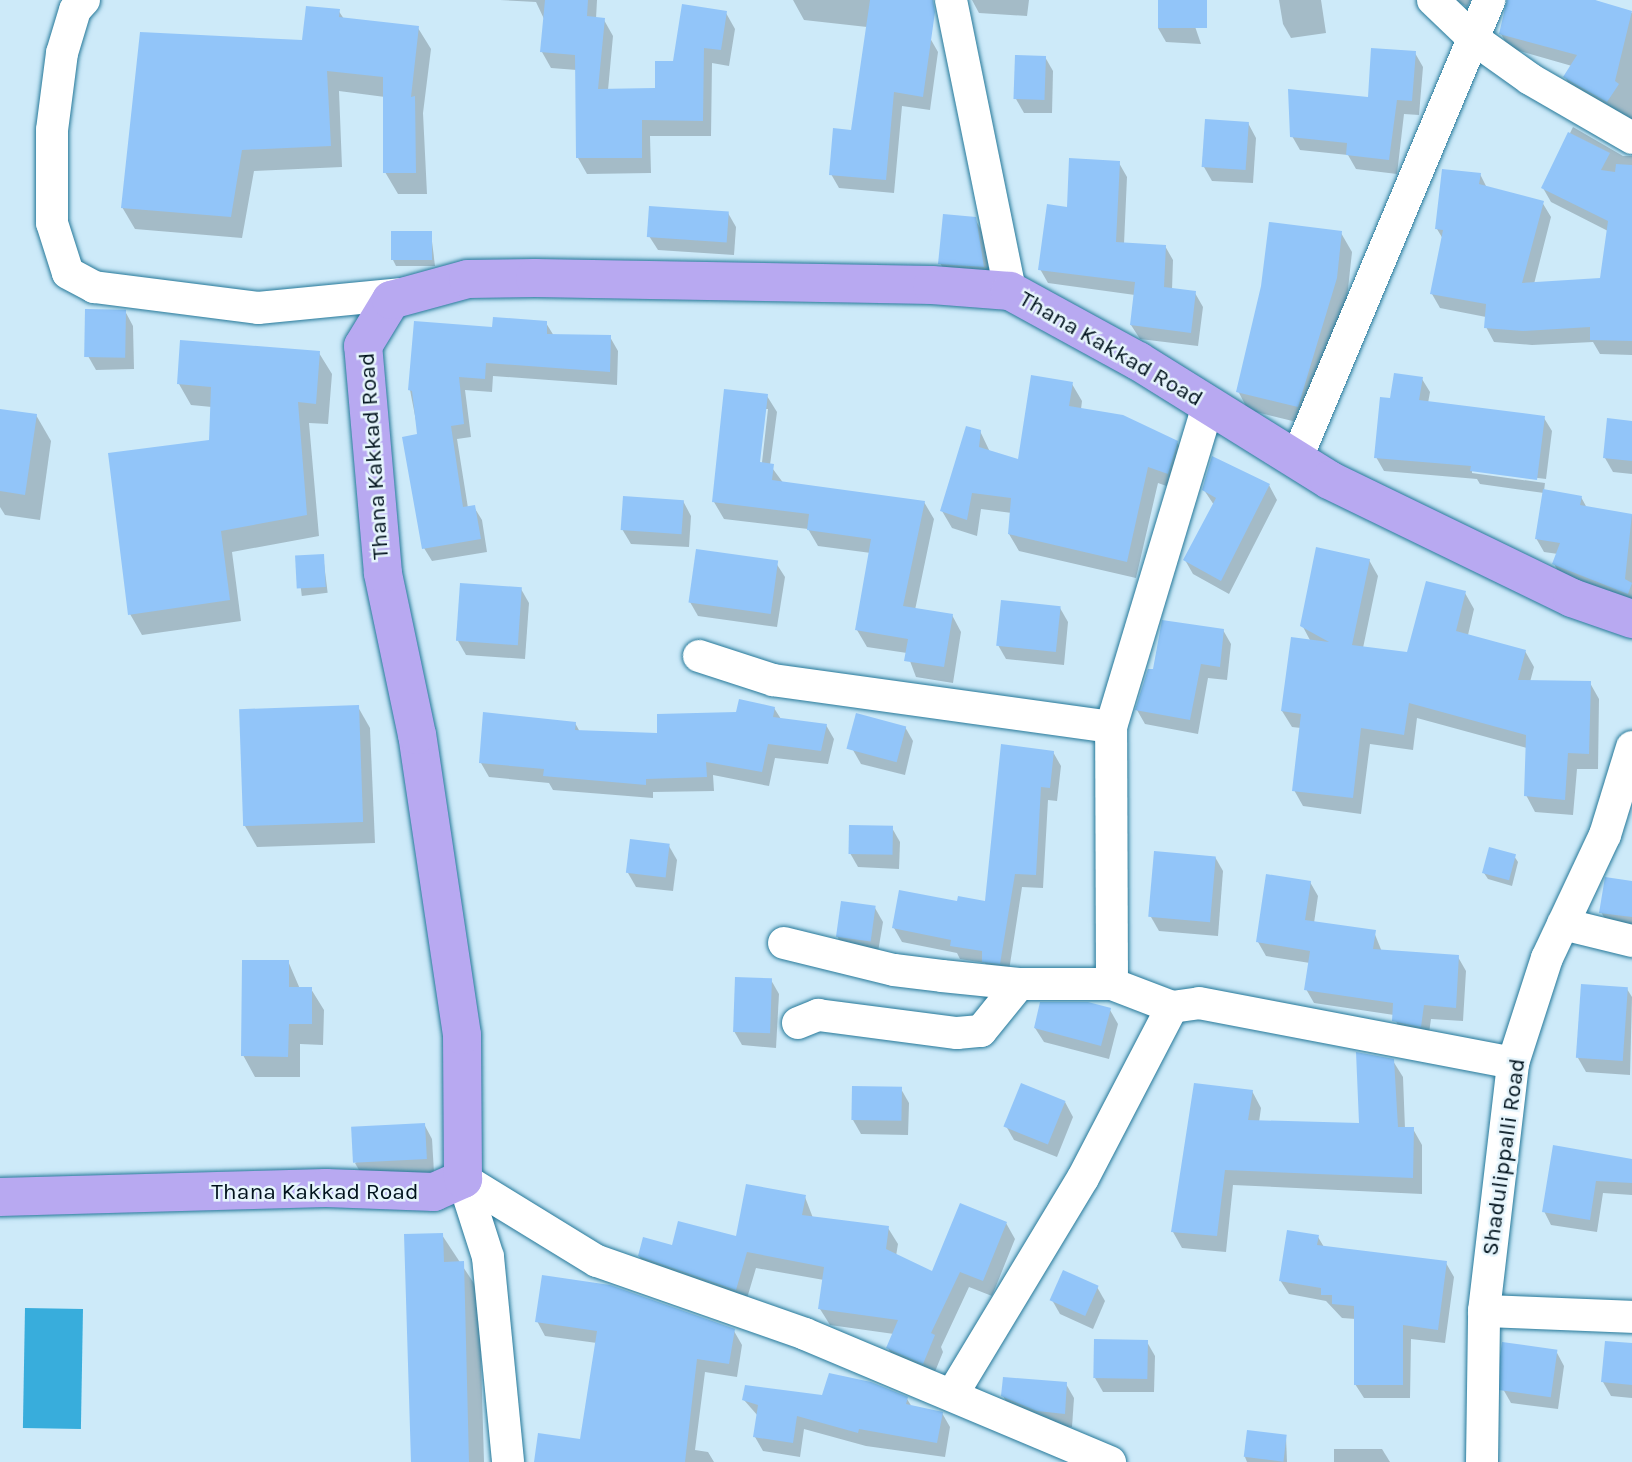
<!DOCTYPE html>
<style>
body{margin:0}
#map{position:relative;width:1632px;height:1462px;overflow:hidden;background:#cdeaf9;font-family:Karla,sans-serif}
div>[style]{position:absolute}
[style*='--x']{left:calc(var(--x)*1px);top:calc(var(--y)*1px);width:calc(var(--w)*1px);rotate:calc(var(--a)*1deg)}
.water>*{inset:0;background:#38addc;transform-origin:0 0}
.shadow>*{inset:0;background:#0003;transform-origin:0 0}
.building>*{inset:0;background:#92c5f9;transform-origin:0 0}
.roads{filter:drop-shadow(0 0 2px #257899) drop-shadow(0 0 2px #257899)}
.minor>*{height:32px;margin:-16px;padding:0 16px;transform-origin:16px;border-radius:16px;background:#fff}
.major>*{height:38px;margin:-19px;padding:0 19px;transform-origin:19px;border-radius:19px;background:#b8a9f1}
span{translate:-50% -50%;white-space:nowrap;text-align:center;line-height:1.15;-webkit-text-stroke:5px #e6f5fc;paint-order:stroke}
.street-label{font-size:23px;color:#00121c}
</style>
<div id="map">
<div class="water">
<i style="left:25px;top:1308px;width:58px;height:120px;rotate:1deg"></i>
</div>
<div class="shadow">
<i style="clip-path:polygon(500px 0,597px 0,596px 19px,604px 20px,613px 36px,608px 90px,656px 90px,675px 63px,726px 13px,735px 29px,729px 66px,712px 63px,711px 136px,650px 136px,651px 173px,587px 174px,578px 158px,577px 70px,551px 68px,542px 52px,545px 21px,536px 2px)"></i>
<i style="clip-path:polygon(793px 0,883px 0,930px 38px,938px 52px,930px 110px,902px 106px,894px 193px,839px 188px,831px 174px,853px 132px,867px 27px,804px 20px)"></i>
<i style="clip-path:polygon(972px 0,1029px 0,1027px 16px,979px 13px)"></i>
<i style="clip-path:polygon(1160px 0,1186px 0,1201px 44px,1166px 42px,1158px 28px)"></i>
<i style="clip-path:polygon(1279px 0,1321px 0,1326px 33px,1291px 38px,1283px 24px)"></i>
<i style="clip-path:polygon(1455px 0,1471px 0,1467px 7px)"></i>
<i style="clip-path:polygon(1508px 0,1594px 0,1632px 13px,1632px 125px,1573px 91px,1565px 77px,1572px 66px,1509px 48px,1501px 34px)"></i>
<i style="clip-path:polygon(338px 10px,344px 19px,418px 28px,431px 49px,423px 113px,427px 194px,398px 194px,385px 172px,385px 97px,339px 91px,342px 167px,254px 171px,242px 238px,135px 229px,122px 207px)"></i>
<i style="clip-path:polygon(1415px 53px,1423px 67px,1419px 115px,1404px 114px,1397px 174px,1356px 169px,1348px 155px,1300px 150px,1292px 136px,1369px 99px)"></i>
<i style="clip-path:polygon(1045px 57px,1053px 71px,1052px 113px,1024px 113px,1016px 99px)"></i>
<i style="clip-path:polygon(1248px 123px,1256px 138px,1253px 183px,1212px 181px,1204px 167px)"></i>
<i style="clip-path:polygon(1573px 127px,1623px 156px,1632px 156px,1632px 355px,1600px 354px,1593px 342px,1532px 345px,1494px 342px,1486px 327px,1486px 317px,1440px 308px,1432px 294px,1443px 239px,1437px 229px,1480px 174px,1487px 188px,1542px 202px,1551px 217px,1534px 284px,1602px 280px,1608px 231px,1551px 202px,1543px 188px)"></i>
<i style="clip-path:polygon(1119px 163px,1127px 177px,1124px 244px,1165px 246px,1173px 260px,1172px 290px,1195px 293px,1203px 307px,1198px 346px,1140px 339px,1131px 325px,1135px 295px,1048px 283px,1040px 269px)"></i>
<i style="clip-path:polygon(728px 213px,736px 227px,734px 255px,658px 250px,649px 236px)"></i>
<i style="clip-path:polygon(975px 219px,983px 233px,991px 281px,948px 277px,940px 263px)"></i>
<i style="clip-path:polygon(431px 233px,435px 266px,396px 266px,393px 260px)"></i>
<i style="clip-path:polygon(1341px 233px,1352px 252px,1347px 298px,1309px 425px,1248px 410px,1238px 391px)"></i>
<i style="clip-path:polygon(125px 311px,133px 326px,134px 369px,96px 370px,88px 356px)"></i>
<i style="clip-path:polygon(546px 323px,554px 336px,610px 337px,618px 351px,617px 385px,493px 376px,492px 392px,465px 390px,471px 437px,457px 439px,468px 508px,474px 507px,482px 520px,487px 552px,432px 561px,424px 548px,419px 436px,410px 390px,494px 329px)"></i>
<i style="clip-path:polygon(319px 353px,332px 374px,328px 424px,309px 423px,319px 536px,232px 552px,241px 621px,142px 635px,130px 614px,210px 442px,212px 407px,191px 405px,179px 384px)"></i>
<i style="clip-path:polygon(1422px 379px,1430px 392px,1428px 403px,1544px 418px,1552px 431px,1546px 479px,1472px 470px,1472px 473px,1545px 483px,1544px 491px,1581px 497px,1587px 508px,1632px 515px,1632px 605px,1562px 578px,1554px 564px,1558px 554px,1544px 552px,1536px 538px,1544px 493px,1480px 484px,1477px 479px,1384px 471px,1376px 457px,1391px 399px)"></i>
<i style="clip-path:polygon(1072px 384px,1082px 401px,1081px 409px,1177px 442px,1187px 459px,1178px 490px,1158px 483px,1136px 578px,1019px 551px,1009px 534px,1012px 513px,981px 509px,977px 536px,952px 528px,942px 511px,980px 431px,990px 452px,1019px 462px)"></i>
<i style="clip-path:polygon(evenodd,767px 396px,777px 412px,770px 465px,784px 484px,924px 502px,934px 519px,915px 610px,952px 615px,961px 632px,953px 683px,916px 677px,907px 653px,867px 647px,857px 630px,871px 553px,818px 546px,808px 529px,724px 519px,714px 502px,767px 396px,765px 409px,768px 409px,761px 471px,757px 471px,765px 409px)"></i>
<i style="clip-path:polygon(0 411px,36px 415px,51px 441px,40px 520px,5px 515px,0 507px)"></i>
<i style="clip-path:polygon(1632px 423px,1632px 474px,1613px 472px,1605px 458px)"></i>
<i style="clip-path:polygon(1269px 485px,1277px 500px,1229px 594px,1193px 574px,1185px 560px,1214px 505px,1204px 490px)"></i>
<i style="clip-path:polygon(683px 501px,691px 516px,689px 547px,631px 544px,622px 529px)"></i>
<i style="left:323px;top:555px;width:38px;height:26px;rotate:83deg"></i>
<i style="clip-path:polygon(1369px 560px,1378px 576px,1363px 648px,1408px 653px,1465px 593px,1474px 609px,1468px 635px,1525px 651px,1534px 667px,1530px 682px,1590px 683px,1599px 699px,1598px 769px,1577px 769px,1573px 815px,1535px 812px,1526px 795px,1527px 748px,1417px 718px,1413px 750px,1370px 744px,1361px 814px,1303px 806px,1294px 790px,1301px 728px,1292px 727px,1282px 711px,1311px 642px,1302px 625px)"></i>
<i style="clip-path:polygon(776px 563px,785px 577px,777px 627px,698px 616px,690px 602px)"></i>
<i style="clip-path:polygon(521px 589px,529px 603px,525px 659px,466px 655px,458px 641px)"></i>
<i style="clip-path:polygon(1060px 608px,1068px 622px,1064px 665px,1006px 659px,998px 645px)"></i>
<i style="clip-path:polygon(1223px 630px,1231px 644px,1227px 680px,1208px 678px,1198px 734px,1145px 724px,1137px 710px,1154px 671px)"></i>
<i style="clip-path:polygon(358px 707px,370px 728px,375px 843px,257px 847px,245px 826px,241px 711px)"></i>
<i style="clip-path:polygon(774px 708px,781px 719px,826px 725px,834px 739px,828px 764px,775px 758px,769px 786px,713px 775px,714px 791px,653px 792px,653px 798px,553px 790px,549px 783px,489px 777px,481px 763px,575px 723px,580px 732px,659px 735px)"></i>
<i style="clip-path:polygon(905px 727px,913px 741px,905px 775px,861px 764px,853px 750px)"></i>
<i style="clip-path:polygon(1053px 752px,1061px 766px,1057px 801px,1048px 800px,1043px 888px,1022px 887px,1008px 977px,992px 975px,985px 963px,960px 959px,957px 953px,902px 942px,894px 928px,959px 903px,987px 903px)"></i>
<i style="clip-path:polygon(892px 828px,900px 842px,899px 869px,858px 867px,850px 853px)"></i>
<i style="clip-path:polygon(669px 846px,677px 860px,673px 891px,636px 887px,628px 873px)"></i>
<i style="clip-path:polygon(1514px 856px,1518px 862px,1512px 886px,1488px 879px,1484px 873px)"></i>
<i style="clip-path:polygon(1215px 857px,1223px 871px,1218px 936px,1159px 931px,1151px 917px)"></i>
<i style="clip-path:polygon(1310px 882px,1318px 896px,1314px 923px,1374px 932px,1382px 952px,1458px 957px,1466px 971px,1463px 1021px,1431px 1019px,1428px 1040px,1401px 1035px,1394px 1015px,1314px 1003px,1306px 989px,1310px 963px,1266px 956px,1258px 942px)"></i>
<i style="clip-path:polygon(1632px 883px,1632px 931px,1610px 928px,1601px 912px)"></i>
<i style="clip-path:polygon(875px 908px,883px 922px,877px 958px,845px 950px,837px 936px)"></i>
<i style="clip-path:polygon(288px 961px,300px 989px,311px 989px,324px 1010px,323px 1045px,300px 1044px,300px 1077px,255px 1077px,243px 1055px)"></i>
<i style="clip-path:polygon(771px 980px,779px 994px,776px 1048px,742px 1045px,734px 1031px)"></i>
<i style="clip-path:polygon(1627px 989px,1632px 997px,1630px 1075px,1586px 1072px,1578px 1058px)"></i>
<i style="clip-path:polygon(1110px 1010px,1118px 1024px,1109px 1059px,1044px 1042px,1035px 1028px)"></i>
<i style="clip-path:polygon(1393px 1061px,1403px 1077px,1405px 1129px,1413px 1129px,1422px 1145px,1422px 1194px,1233px 1185px,1226px 1252px,1182px 1248px,1173px 1232px,1252px 1091px,1261px 1108px,1259px 1122px,1361px 1125px)"></i>
<i style="clip-path:polygon(901px 1089px,909px 1103px,908px 1135px,861px 1134px,853px 1120px)"></i>
<i style="clip-path:polygon(1065px 1102px,1073px 1117px,1057px 1157px,1014px 1140px,1006px 1126px)"></i>
<i style="clip-path:polygon(424px 1124px,432px 1139px,434px 1173px,363px 1177px,355px 1163px)"></i>
<i style="clip-path:polygon(1602px 1159px,1632px 1161px,1632px 1195px,1603px 1193px,1597px 1232px,1551px 1225px,1544px 1211px)"></i>
<i style="clip-path:polygon(805px 1197px,813px 1218px,888px 1228px,898px 1244px,896px 1256px,933px 1274px,1006px 1223px,1015px 1239px,992px 1296px,969px 1287px,941px 1347px,943px 1352px,932px 1379px,897px 1364px,888px 1348px,894px 1334px,830px 1325px,820px 1309px,824px 1280px,756px 1268px,745px 1305px,649px 1272px,639px 1256px,737px 1238px)"></i>
<i style="clip-path:polygon(442px 1235px,479px 1291px,484px 1462px,412px 1462px)"></i>
<i style="clip-path:polygon(1318px 1237px,1324px 1247px,1446px 1263px,1454px 1277px,1445px 1343px,1411px 1339px,1410px 1398px,1364px 1398px,1355px 1384px,1356px 1319px,1342px 1318px,1326px 1301px,1289px 1294px,1280px 1280px)"></i>
<i style="clip-path:polygon(1097px 1287px,1105px 1301px,1093px 1329px,1060px 1314px,1052px 1300px)"></i>
<i style="clip-path:polygon(537px 1321px,734px 1331px,742px 1345px,737px 1377px,705px 1372px,695px 1450px,708px 1452px,714px 1462px,537px 1462px,582px 1441px,597px 1343px,545px 1336px)"></i>
<i style="clip-path:polygon(1147px 1342px,1155px 1356px,1154px 1392px,1103px 1392px,1095px 1378px)"></i>
<i style="clip-path:polygon(1632px 1345px,1632px 1398px,1611px 1396px,1603px 1382px)"></i>
<i style="clip-path:polygon(1556px 1351px,1564px 1366px,1558px 1409px,1511px 1403px,1503px 1389px)"></i>
<i style="clip-path:polygon(1066px 1384px,1074px 1398px,1072px 1427px,1046px 1425px,1011px 1410px,1003px 1396px)"></i>
<i style="clip-path:polygon(824px 1397px,907px 1399px,912px 1407px,942px 1413px,950px 1427px,945px 1457px,866px 1446px,804px 1429px,800px 1457px,763px 1451px,755px 1437px,758px 1416px,744px 1400px)"></i>
<i style="clip-path:polygon(1286px 1437px,1287px 1462px,1247px 1462px,1245px 1457px)"></i>
<i style="clip-path:polygon(1334px 1449px,1382px 1449px,1390px 1462px,1334px 1462px)"></i>
</div>
<div class="building">
<i style="clip-path:polygon(545px 0,588px 0,587px 16px,605px 18px,598px 89px,655px 88px,655px 61px,673px 61px,682px 4px,727px 11px,721px 50px,704px 48px,703px 121px,642px 120px,642px 158px,576px 158px,575px 55px,540px 52px)"></i>
<i style="clip-path:polygon(870px 0,933px 0,935px 12px,923px 97px,894px 92px,886px 180px,829px 175px,833px 128px,851px 130px)"></i>
<i style="left:1158px;top:0;width:49px;height:28px"></i>
<i style="clip-path:polygon(1507px 0,1595px 0,1632px 11px,1615px 81px,1619px 84px,1607px 102px,1563px 77px,1577px 55px,1499px 34px)"></i>
<i style="clip-path:polygon(306px 6px,340px 9px,339px 17px,419px 26px,411px 97px,415px 96px,416px 173px,383px 173px,383px 77px,327px 71px,331px 146px,242px 150px,231px 217px,121px 208px,140px 32px,302px 40px)"></i>
<i style="clip-path:polygon(1371px 48px,1416px 51px,1412px 101px,1397px 100px,1389px 160px,1346px 155px,1347px 143px,1290px 137px,1288px 89px,1368px 97px)"></i>
<i style="left:1015px;top:55px;width:31px;height:44px;rotate:2deg"></i>
<i style="left:1205px;top:119px;width:44px;height:48px;rotate:4deg"></i>
<i style="clip-path:polygon(1568px 132px,1610px 153px,1601px 170px,1615px 172px,1616px 164px,1632px 165px,1632px 341px,1590px 340px,1590px 327px,1523px 331px,1484px 328px,1486px 304px,1430px 294px,1443px 230px,1435px 229px,1442px 169px,1481px 173px,1479px 184px,1544px 201px,1522px 283px,1600px 278px,1608px 221px,1541px 188px)"></i>
<i style="clip-path:polygon(1069px 158px,1120px 161px,1116px 242px,1166px 245px,1164px 287px,1196px 291px,1191px 333px,1130px 325px,1135px 282px,1038px 270px,1047px 204px,1067px 207px)"></i>
<i style="left:649px;top:206px;width:80px;height:31px;rotate:4deg"></i>
<i style="clip-path:polygon(943px 214px,976px 217px,984px 267px,938px 264px)"></i>
<i style="clip-path:polygon(1269px 222px,1342px 231px,1337px 278px,1298px 407px,1236px 392px,1261px 286px)"></i>
<i style="left:432px;top:231px;width:29px;height:41px;rotate:90deg"></i>
<i style="left:85px;top:309px;width:41px;height:48px;rotate:1deg"></i>
<i style="clip-path:polygon(493px 317px,547px 321px,547px 334px,611px 335px,610px 372px,486px 363px,485px 379px,459px 377px,464px 424px,451px 426px,463px 507px,475px 505px,481px 539px,422px 549px,402px 437px,417px 434px,412px 391px,408px 390px,414px 321px,492px 327px)"></i>
<i style="clip-path:polygon(180px 340px,320px 351px,316px 404px,298px 402px,307px 515px,221px 531px,230px 600px,128px 615px,108px 453px,209px 440px,211px 387px,177px 384px)"></i>
<i style="clip-path:polygon(1394px 373px,1423px 377px,1419px 400px,1545px 416px,1537px 480px,1470px 471px,1471px 466px,1374px 458px,1380px 397px,1390px 398px)"></i>
<i style="clip-path:polygon(1031px 375px,1073px 382px,1069px 406px,1123px 415px,1178px 441px,1168px 474px,1148px 467px,1127px 562px,1008px 534px,1011px 498px,972px 493px,967px 520px,940px 511px,966px 426px,981px 430px,979px 447px,1018px 459px)"></i>
<i style="clip-path:polygon(724px 389px,768px 394px,760px 462px,774px 464px,772px 480px,925px 501px,903px 606px,953px 614px,944px 667px,904px 661px,908px 639px,855px 630px,871px 539px,807px 530px,809px 514px,712px 502px)"></i>
<i style="clip-path:polygon(0 409px,37px 414px,25px 495px,0 491px)"></i>
<i style="clip-path:polygon(1607px 418px,1632px 421px,1632px 461px,1603px 458px)"></i>
<i style="clip-path:polygon(1212px 456px,1270px 484px,1221px 581px,1183px 560px,1216px 498px,1202px 490px)"></i>
<i style="clip-path:polygon(1543px 489px,1582px 496px,1580px 505px,1632px 514px,1625px 579px,1632px 583px,1628px 594px,1552px 564px,1560px 543px,1535px 539px)"></i>
<i style="left:623px;top:496px;width:61px;height:34px;rotate:4deg"></i>
<i style="clip-path:polygon(1316px 547px,1370px 559px,1352px 645px,1407px 652px,1426px 581px,1466px 591px,1456px 631px,1526px 650px,1518px 680px,1591px 681px,1589px 754px,1568px 753px,1565px 800px,1524px 796px,1526px 735px,1409px 703px,1404px 735px,1361px 728px,1353px 798px,1292px 791px,1301px 714px,1281px 711px,1291px 637px,1329px 642px,1300px 626px)"></i>
<i style="left:696px;top:549px;width:83px;height:54px;rotate:8deg"></i>
<i style="left:324px;top:554px;width:33px;height:29px;rotate:87deg"></i>
<i style="left:460px;top:583px;width:62px;height:58px;rotate:4deg"></i>
<i style="left:1001px;top:600px;width:60px;height:46px;rotate:6deg"></i>
<i style="clip-path:polygon(1162px 620px,1224px 629px,1220px 667px,1201px 664px,1190px 720px,1135px 710px,1148px 669px,1153px 669px)"></i>
<i style="clip-path:polygon(739px 699px,775px 707px,773px 717px,827px 724px,821px 751px,768px 744px,762px 772px,706px 762px,707px 777px,646px 779px,646px 785px,543px 776px,544px 769px,479px 763px,483px 712px,576px 722px,575px 730px,657px 733px,657px 714px,736px 712px)"></i>
<i style="left:359px;top:705px;width:117px;height:120px;rotate:88deg"></i>
<i style="left:856px;top:713px;width:52px;height:37px;rotate:15deg"></i>
<i style="clip-path:polygon(1001px 744px,1054px 751px,1050px 788px,1041px 787px,1036px 875px,1015px 874px,1000px 964px,982px 962px,982px 951px,950px 946px,951px 940px,892px 928px,899px 890px,957px 901px,958px 896px,985px 901px)"></i>
<i style="left:849px;top:825px;width:44px;height:29px;rotate:1deg"></i>
<i style="left:630px;top:839px;width:40px;height:34px;rotate:7deg"></i>
<i style="left:1489px;top:847px;width:28px;height:27px;rotate:15deg"></i>
<i style="left:1154px;top:851px;width:62px;height:66px;rotate:5deg"></i>
<i style="clip-path:polygon(1266px 874px,1311px 881px,1305px 920px,1376px 930px,1373px 949px,1459px 955px,1456px 1008px,1424px 1005px,1421px 1027px,1392px 1021px,1393px 1003px,1304px 990px,1310px 951px,1256px 942px)"></i>
<i style="clip-path:polygon(1605px 877px,1632px 881px,1632px 917px,1599px 913px)"></i>
<i style="left:841px;top:901px;width:35px;height:36px;rotate:8deg"></i>
<i style="clip-path:polygon(242px 960px,289px 960px,289px 987px,312px 987px,312px 1024px,289px 1024px,288px 1057px,241px 1056px)"></i>
<i style="left:735px;top:977px;width:37px;height:55px;rotate:2deg"></i>
<i style="left:1581px;top:984px;width:47px;height:74px;rotate:4deg"></i>
<i style="clip-path:polygon(1040px 1002px,1088px 1002px,1111px 1008px,1101px 1046px,1034px 1028px)"></i>
<i style="clip-path:polygon(1356px 1052px,1394px 1059px,1398px 1127px,1414px 1127px,1413px 1178px,1225px 1170px,1217px 1236px,1171px 1232px,1194px 1083px,1253px 1090px,1248px 1120px,1359px 1123px)"></i>
<i style="left:1021px;top:1083px;width:48px;height:47px;rotate:22deg"></i>
<i style="left:852px;top:1086px;width:50px;height:34px;rotate:1deg"></i>
<i style="left:425px;top:1123px;width:36px;height:74px;rotate:87deg"></i>
<i style="clip-path:polygon(1553px 1145px,1632px 1159px,1632px 1183px,1596px 1181px,1590px 1220px,1542px 1212px)"></i>
<i style="clip-path:polygon(746px 1184px,806px 1195px,802px 1215px,889px 1226px,886px 1249px,932px 1271px,960px 1203px,1007px 1222px,983px 1281px,960px 1272px,931px 1333px,935px 1335px,923px 1364px,886px 1348px,898px 1320px,818px 1309px,824px 1267px,747px 1252px,736px 1290px,638px 1256px,643px 1237px,672px 1245px,678px 1221px,736px 1236px)"></i>
<i style="clip-path:polygon(1287px 1230px,1319px 1235px,1317px 1245px,1447px 1261px,1438px 1330px,1403px 1325px,1403px 1385px,1354px 1385px,1354px 1306px,1332px 1304px,1332px 1295px,1321px 1295px,1321px 1288px,1279px 1281px)"></i>
<i style="clip-path:polygon(443px 1233px,444px 1262px,464px 1261px,469px 1462px,411px 1462px,404px 1234px)"></i>
<i style="left:1063px;top:1270px;width:39px;height:33px;rotate:24deg"></i>
<i style="clip-path:polygon(542px 1275px,610px 1285px,735px 1329px,729px 1364px,697px 1359px,685px 1462px,534px 1462px,538px 1433px,580px 1439px,597px 1331px,535px 1322px)"></i>
<i style="left:1094px;top:1339px;width:54px;height:39px;rotate:1deg"></i>
<i style="clip-path:polygon(1605px 1341px,1632px 1343px,1632px 1385px,1601px 1382px)"></i>
<i style="left:1502px;top:1342px;width:56px;height:48px;rotate:8deg"></i>
<i style="clip-path:polygon(829px 1373px,871px 1382px,908px 1397px,906px 1404px,943px 1412px,937px 1443px,859px 1429px,858px 1433px,797px 1416px,793px 1443px,753px 1437px,758px 1405px,742px 1400px,745px 1385px,822px 1395px)"></i>
<i style="clip-path:polygon(1003px 1377px,1067px 1382px,1065px 1414px,1037px 1411px,1001px 1396px)"></i>
<i style="left:1247px;top:1430px;width:40px;height:27px;rotate:7deg"></i>
</div>
<div class="roads">
<div class="minor">
<i style="--x:84;--y:0;--w:13;--a:132"></i>
<i style="--x:75;--y:10;--w:45;--a:106.8"></i>
<i style="--x:62;--y:53;--w:78;--a:97.4"></i>
<i style="--x:52;--y:130;--w:93;--a:90"></i>
<i style="--x:52;--y:223;--w:52;--a:72.3"></i>
<i style="--x:68;--y:273;--w:30;--a:28"></i>
<i style="--x:94;--y:287;--w:165;--a:7.3"></i>
<i style="--x:258;--y:308;--w:153;--a:-5.6"></i>
<i style="--x:951;--y:0;--w:297;--a:78.5"></i>
<i style="--x:1433;--y:0;--w:57;--a:43.6"></i>
<i style="--x:1474;--y:39;--w:69;--a:35.5"></i>
<i style="--x:1530;--y:79;--w:118;--a:30"></i>
<i style="--x:1296;--y:460;--w:499;--a:-67.2"></i>
<i style="--x:699;--y:656;--w:78;--a:18"></i>
<i style="--x:773;--y:680;--w:341;--a:7.9"></i>
<i style="--x:1563;--y:924;--w:71;--a:13.8"></i>
<i style="--x:784;--y:943;--w:113;--a:13.8"></i>
<i style="--x:894;--y:970;--w:48;--a:7.1"></i>
<i style="--x:942;--y:976;--w:77;--a:5.9"></i>
<i style="--x:1019;--y:984;--w:93;--a:0"></i>
<i style="--x:1172;--y:1007;--w:27;--a:-8"></i>
<i style="--x:1199;--y:1003;--w:320;--a:10.8"></i>
<i style="--x:798;--y:1023;--w:22;--a:-22"></i>
<i style="--x:818;--y:1015;--w:140;--a:7.4"></i>
<i style="--x:957;--y:1033;--w:24;--a:-5"></i>
<i style="--x:981;--y:1031;--w:60;--a:-51"></i>
<i style="--x:463;--y:1179;--w:157;--a:31.5"></i>
<i style="--x:597;--y:1261;--w:220;--a:19.3"></i>
<i style="--x:805;--y:1334;--w:331;--a:22.8"></i>
<i style="--x:463;--y:1179;--w:82;--a:72.2"></i>
<i style="--x:488;--y:1257;--w:206;--a:84.4"></i>
<i style="--x:1484;--y:1311;--w:148;--a:2.3"></i>
<i style="--x:952;--y:1395;--w:253;--a:-58.9"></i>
<i style="--x:1083;--y:1178;--w:193;--a:-62.5"></i>
<i style="--x:1172;--y:1007;--w:64;--a:-159"></i>
<i style="--x:1112;--y:984;--w:257;--a:-90.2"></i>
<i style="--x:1111;--y:727;--w:335;--a:-73.2"></i>
<i style="--x:1482;--y:1462;--w:151;--a:-89.2"></i>
<i style="--x:1484;--y:1311;--w:250;--a:-83.3"></i>
<i style="--x:1513;--y:1063;--w:110;--a:-72.1"></i>
<i style="--x:1547;--y:958;--w:136;--a:-64.8"></i>
<i style="--x:1605;--y:835;--w:92;--a:-72.9"></i>
</div>
<div class="major">
<i style="--x:0;--y:1197;--w:326;--a:-1.6"></i>
<i style="--x:326;--y:1188;--w:108;--a:2.1"></i>
<i style="--x:434;--y:1192;--w:32;--a:-24"></i>
<i style="--x:463;--y:1179;--w:144;--a:-90.4"></i>
<i style="--x:462;--y:1035;--w:303;--a:-98.5"></i>
<i style="--x:417;--y:735;--w:166;--a:-101.9"></i>
<i style="--x:383;--y:573;--w:228;--a:-95"></i>
<i style="--x:363;--y:346;--w:54;--a:-58.7"></i>
<i style="--x:391;--y:300;--w:80;--a:-15.3"></i>
<i style="--x:468;--y:279;--w:67;--a:-0.9"></i>
<i style="--x:535;--y:278;--w:397;--a:1"></i>
<i style="--x:932;--y:285;--w:78;--a:4.4"></i>
<i style="--x:1010;--y:291;--w:146;--a:28.7"></i>
<i style="--x:1138;--y:361;--w:225;--a:31.9"></i>
<i style="--x:1329;--y:480;--w:270;--a:25.9"></i>
<i style="--x:1572;--y:598;--w:64;--a:19.3"></i>
</div>
</div>
<div class="street-label">
<span style="left:1111px;top:349px;rotate:30deg">Thana Kakkad Road</span>
<span style="left:374px;top:456px;rotate:-94deg">Thana Kakkad Road</span>
<span style="left:1504px;top:1157px;rotate:-82deg">Shadulippalli Road</span>
<span style="left:315px;top:1192px">Thana Kakkad Road</span>
</div>
</div>
